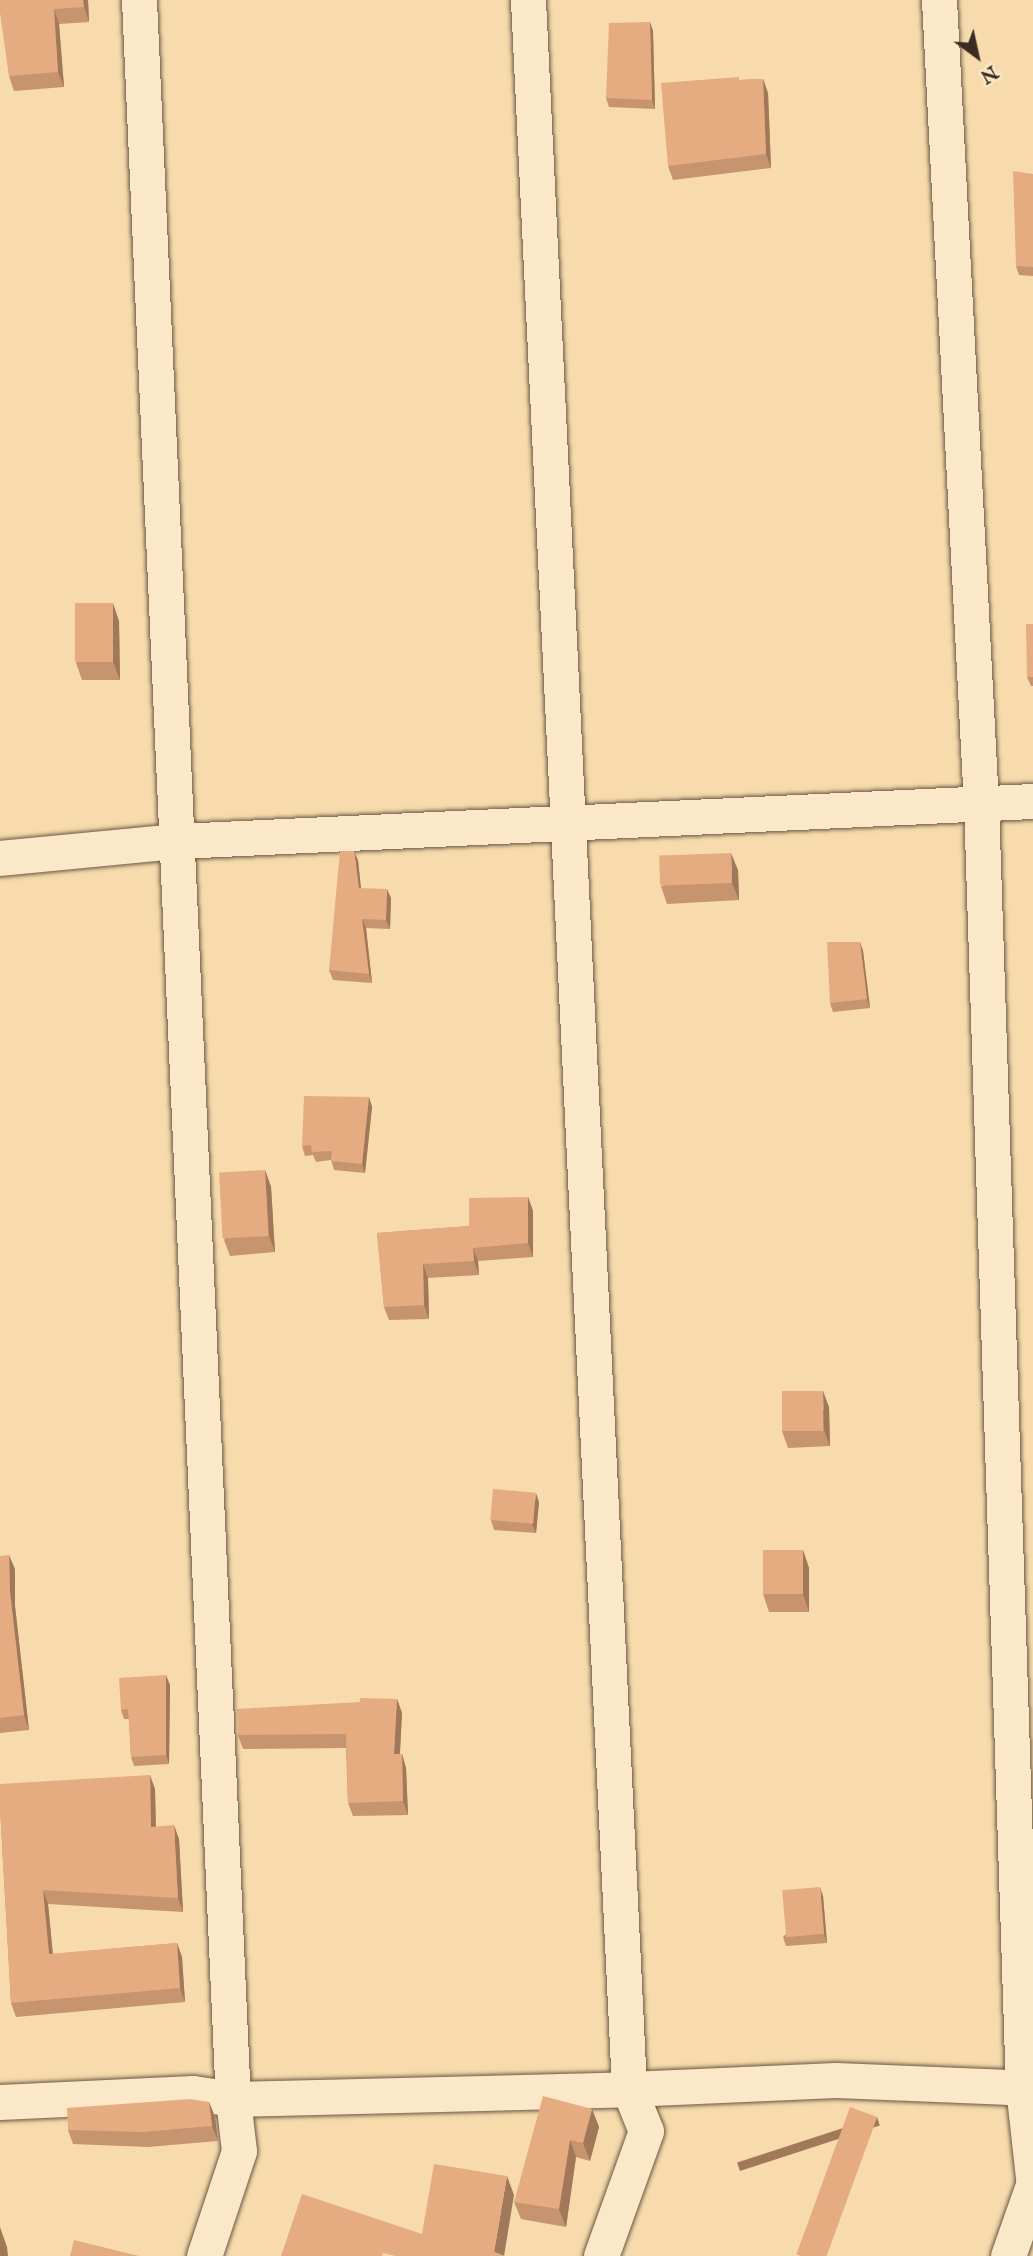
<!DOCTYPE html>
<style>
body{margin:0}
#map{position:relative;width:1033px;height:2256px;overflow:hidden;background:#f7dbac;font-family:"IM FELL English",serif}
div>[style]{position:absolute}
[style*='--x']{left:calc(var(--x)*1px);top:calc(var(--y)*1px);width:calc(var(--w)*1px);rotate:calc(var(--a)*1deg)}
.roads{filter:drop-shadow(0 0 2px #695844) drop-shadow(0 0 2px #695844)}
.street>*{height:35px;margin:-17.5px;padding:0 17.5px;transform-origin:17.5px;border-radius:17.5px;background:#fae8c9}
.wall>*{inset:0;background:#c6946f}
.shaded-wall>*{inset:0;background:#a1785a;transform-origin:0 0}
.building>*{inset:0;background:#e6ac81;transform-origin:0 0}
span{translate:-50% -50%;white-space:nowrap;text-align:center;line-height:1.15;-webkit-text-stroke:5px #fae8c9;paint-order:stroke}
.north{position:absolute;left:942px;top:21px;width:70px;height:70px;-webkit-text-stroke:5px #fae8c9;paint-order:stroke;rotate:147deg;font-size:19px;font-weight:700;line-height:28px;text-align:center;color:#3a2c22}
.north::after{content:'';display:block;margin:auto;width:24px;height:32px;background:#3a2c22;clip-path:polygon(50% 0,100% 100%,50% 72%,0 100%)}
</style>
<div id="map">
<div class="roads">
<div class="street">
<i style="--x:139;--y:0;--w:2101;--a:87.44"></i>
<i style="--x:233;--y:2099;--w:52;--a:83.4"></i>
<i style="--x:239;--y:2151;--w:111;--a:108.4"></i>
<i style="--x:528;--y:0;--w:2091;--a:87.23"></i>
<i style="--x:629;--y:2089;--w:45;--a:68"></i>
<i style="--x:646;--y:2131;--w:133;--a:109.8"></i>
<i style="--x:939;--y:0;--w:804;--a:87.01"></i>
<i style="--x:981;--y:803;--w:1285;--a:88.13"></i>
<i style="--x:1023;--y:2087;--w:92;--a:83.7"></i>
<i style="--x:0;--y:858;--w:179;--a:-5.5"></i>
<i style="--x:178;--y:841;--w:856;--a:-2.68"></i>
<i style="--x:0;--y:2102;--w:193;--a:-2.7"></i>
<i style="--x:193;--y:2093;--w:40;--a:8.5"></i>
<i style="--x:233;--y:2099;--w:396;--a:-1.4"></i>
<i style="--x:629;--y:2089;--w:207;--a:-2.5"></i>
<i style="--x:836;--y:2080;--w:197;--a:2.3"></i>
<i style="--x:1008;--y:2256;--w:75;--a:-70.6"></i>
</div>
</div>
<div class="wall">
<i style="clip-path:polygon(0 0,88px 0,89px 22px,59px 24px,64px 87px,14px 91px,9px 76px)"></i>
<i style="clip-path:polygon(650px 22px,653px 31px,655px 109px,609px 107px,606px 98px)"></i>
<i style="clip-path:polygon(763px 79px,768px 93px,771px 168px,673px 180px,668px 166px,740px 80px)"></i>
<i style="clip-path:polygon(1033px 174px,1033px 276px,1019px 275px,1016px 266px)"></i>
<i style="clip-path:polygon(119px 621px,120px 680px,82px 680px,76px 663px)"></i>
<i style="clip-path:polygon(1033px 624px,1033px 686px,1031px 686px,1027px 677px)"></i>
<i style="clip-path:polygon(358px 860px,361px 889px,391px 898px,390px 929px,366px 928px,372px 983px,333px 980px,329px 970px)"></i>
<i style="clip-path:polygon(738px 870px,739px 900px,667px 904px,661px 886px)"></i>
<i style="clip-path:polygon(860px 942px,863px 951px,870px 1008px,833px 1012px,830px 1003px)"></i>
<i style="clip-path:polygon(369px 1097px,372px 1107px,365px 1173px,334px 1170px,331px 1160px,316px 1162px,313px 1155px,305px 1156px,302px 1146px)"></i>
<i style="clip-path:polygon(265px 1170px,271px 1187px,275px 1252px,230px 1256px,224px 1240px)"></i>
<i style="clip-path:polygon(528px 1197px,533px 1211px,533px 1257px,478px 1261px,479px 1275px,428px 1278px,429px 1319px,389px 1320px,384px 1307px,377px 1233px,469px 1226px)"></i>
<i style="clip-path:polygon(829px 1407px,830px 1446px,788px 1448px,782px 1431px)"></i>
<i style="clip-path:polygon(539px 1502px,536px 1533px,494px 1530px,491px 1520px)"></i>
<i style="clip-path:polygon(803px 1550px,809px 1568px,809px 1612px,769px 1612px,763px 1594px)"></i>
<i style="clip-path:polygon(0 1556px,15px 1569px,15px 1606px,29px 1730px,0 1733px)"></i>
<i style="clip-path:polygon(170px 1685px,169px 1764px,134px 1766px,131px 1757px,129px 1719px,124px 1719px,121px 1710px)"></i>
<i style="clip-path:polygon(397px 1699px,402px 1713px,400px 1754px,402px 1754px,406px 1768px,408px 1815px,353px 1816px,348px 1803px,346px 1748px,243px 1749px,238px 1735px,360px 1702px)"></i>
<i style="clip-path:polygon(155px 1789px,156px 1827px,179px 1839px,183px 1912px,48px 1904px,53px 1954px,177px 1943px,182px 1957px,185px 2002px,16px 2017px,11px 2003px,0 1808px)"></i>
<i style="clip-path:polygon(823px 1896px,827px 1943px,786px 1946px,783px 1937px)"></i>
<i style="clip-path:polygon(209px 2102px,215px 2117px,218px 2141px,148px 2147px,73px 2144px,68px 2130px)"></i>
<i style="clip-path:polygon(592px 2109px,599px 2127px,590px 2161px,576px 2157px,566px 2227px,521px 2219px,514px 2202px)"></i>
</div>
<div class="shaded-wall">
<i style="clip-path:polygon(83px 0,88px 0,89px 22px,84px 7px)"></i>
<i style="clip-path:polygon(54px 9px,59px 24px,64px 87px,58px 72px)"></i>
<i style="clip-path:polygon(650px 22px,653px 31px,655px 109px,652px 100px)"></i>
<i style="clip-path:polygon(763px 79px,768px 93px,771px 168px,766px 154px)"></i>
<i style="clip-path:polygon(113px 603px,119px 621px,120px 680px,113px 662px)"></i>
<i style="clip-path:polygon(354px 851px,358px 860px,362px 898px,359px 888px)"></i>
<i style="clip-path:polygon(731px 853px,738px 870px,739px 900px,732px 883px)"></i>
<i style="clip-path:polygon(387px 889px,391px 898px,390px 929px,386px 920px)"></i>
<i style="clip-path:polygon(362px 919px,366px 928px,372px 983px,369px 974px)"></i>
<i style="clip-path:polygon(860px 942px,863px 951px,870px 1008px,867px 999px)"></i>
<i style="clip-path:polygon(369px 1097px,372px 1107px,365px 1173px,362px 1164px)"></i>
<i style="clip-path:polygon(265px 1170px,271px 1187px,275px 1252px,269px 1236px)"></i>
<i style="clip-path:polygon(528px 1197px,533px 1211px,533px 1257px,528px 1243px)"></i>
<i style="clip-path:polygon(473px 1248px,478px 1261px,479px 1275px,474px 1261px)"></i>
<i style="clip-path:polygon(423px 1264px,428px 1278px,429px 1319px,424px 1305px)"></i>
<i style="clip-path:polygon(823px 1391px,829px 1407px,830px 1446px,824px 1430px)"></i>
<i style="clip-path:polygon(536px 1493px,539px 1502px,536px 1533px,532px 1524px)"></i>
<i style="clip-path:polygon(803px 1550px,809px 1568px,809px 1612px,803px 1594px)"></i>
<i style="clip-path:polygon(9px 1555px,15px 1569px,15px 1606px,29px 1730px,24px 1715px,10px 1592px)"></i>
<i style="clip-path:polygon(166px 1675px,170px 1685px,169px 1764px,166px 1755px)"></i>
<i style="clip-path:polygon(397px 1699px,402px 1713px,399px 1768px,394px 1754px)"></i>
<i style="clip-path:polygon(402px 1754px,406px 1768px,408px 1815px,403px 1801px)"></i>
<i style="clip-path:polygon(150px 1775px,155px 1789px,156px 1841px,151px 1827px)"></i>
<i style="clip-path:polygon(174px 1825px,179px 1839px,183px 1912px,178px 1898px)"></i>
<i style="clip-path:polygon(820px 1887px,823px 1896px,827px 1943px,824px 1934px)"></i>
<i style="clip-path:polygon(43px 1890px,48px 1904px,54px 1968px,49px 1954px)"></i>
<i style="clip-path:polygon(177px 1943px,182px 1957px,185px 2002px,180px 1988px)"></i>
<i style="clip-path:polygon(209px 2102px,215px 2117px,218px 2141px,212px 2126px)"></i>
<i style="clip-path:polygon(592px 2109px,599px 2127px,590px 2161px,583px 2143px)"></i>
<i style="left:877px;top:2117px;width:9px;height:147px;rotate:72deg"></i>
<i style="clip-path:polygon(570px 2140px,576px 2157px,566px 2227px,559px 2209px)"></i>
<i style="clip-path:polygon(507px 2176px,514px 2195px,504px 2256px,494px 2252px)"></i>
<i style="clip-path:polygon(0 2227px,7px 2247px,8px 2256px,0 2256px)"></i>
</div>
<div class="building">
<i style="clip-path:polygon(0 0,83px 0,84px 7px,54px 9px,58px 72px,9px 76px,0 13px)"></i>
<i style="clip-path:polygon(650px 22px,652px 100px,606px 98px,609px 23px)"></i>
<i style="clip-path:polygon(739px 77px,739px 80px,763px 79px,766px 154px,668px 166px,661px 83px)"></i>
<i style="clip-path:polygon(1013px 171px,1033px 174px,1033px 267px,1016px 266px)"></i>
<i style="left:113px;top:603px;width:59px;height:38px;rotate:90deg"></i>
<i style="clip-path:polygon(1026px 624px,1033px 624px,1033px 677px,1027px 677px)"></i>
<i style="clip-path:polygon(340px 851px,354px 851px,359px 888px,387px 889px,386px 920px,362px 919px,369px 974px,329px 970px)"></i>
<i style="left:731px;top:853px;width:30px;height:72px;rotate:88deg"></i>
<i style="clip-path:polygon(827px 942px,860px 942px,867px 999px,830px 1003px)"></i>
<i style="clip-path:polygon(304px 1096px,369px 1097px,362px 1164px,331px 1161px,332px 1151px,312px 1152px,311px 1145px,302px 1146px)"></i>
<i style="left:265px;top:1170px;width:66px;height:46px;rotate:87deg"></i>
<i style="clip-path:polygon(528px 1197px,528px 1243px,473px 1248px,474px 1261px,423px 1264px,424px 1305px,384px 1307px,377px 1233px,469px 1226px,469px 1198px)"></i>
<i style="left:782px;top:1391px;width:41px;height:40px"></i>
<i style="left:493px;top:1489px;width:43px;height:31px;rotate:5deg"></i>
<i style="left:763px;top:1550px;width:40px;height:44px"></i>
<i style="clip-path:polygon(9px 1555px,10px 1592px,24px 1715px,0 1718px,0 1556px)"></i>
<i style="clip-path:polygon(166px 1675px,166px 1755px,131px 1757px,128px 1709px,121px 1710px,119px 1678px)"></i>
<i style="clip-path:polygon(360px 1698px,397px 1699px,394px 1754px,402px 1754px,403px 1801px,348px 1803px,346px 1734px,238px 1735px,237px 1709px,360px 1702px)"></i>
<i style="clip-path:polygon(150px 1775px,151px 1827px,174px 1825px,178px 1898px,43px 1890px,49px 1954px,177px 1943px,180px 1988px,11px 2003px,0 1808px,0 1784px)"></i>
<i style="left:820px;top:1887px;width:47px;height:38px;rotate:85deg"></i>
<i style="clip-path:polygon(543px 2096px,592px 2109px,583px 2143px,570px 2140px,559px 2209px,514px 2202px)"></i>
<i style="clip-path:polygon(190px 2099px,209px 2102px,212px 2126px,143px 2132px,68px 2130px,67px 2108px)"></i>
<i style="left:850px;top:2107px;width:29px;height:157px;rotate:20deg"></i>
<i style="clip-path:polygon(434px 2164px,507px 2176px,494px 2252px,505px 2256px,395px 2256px,383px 2253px,382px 2256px,281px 2256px,302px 2194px,422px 2234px)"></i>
<i style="clip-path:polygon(74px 2240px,139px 2256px,70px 2256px)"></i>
</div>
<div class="north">N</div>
</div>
